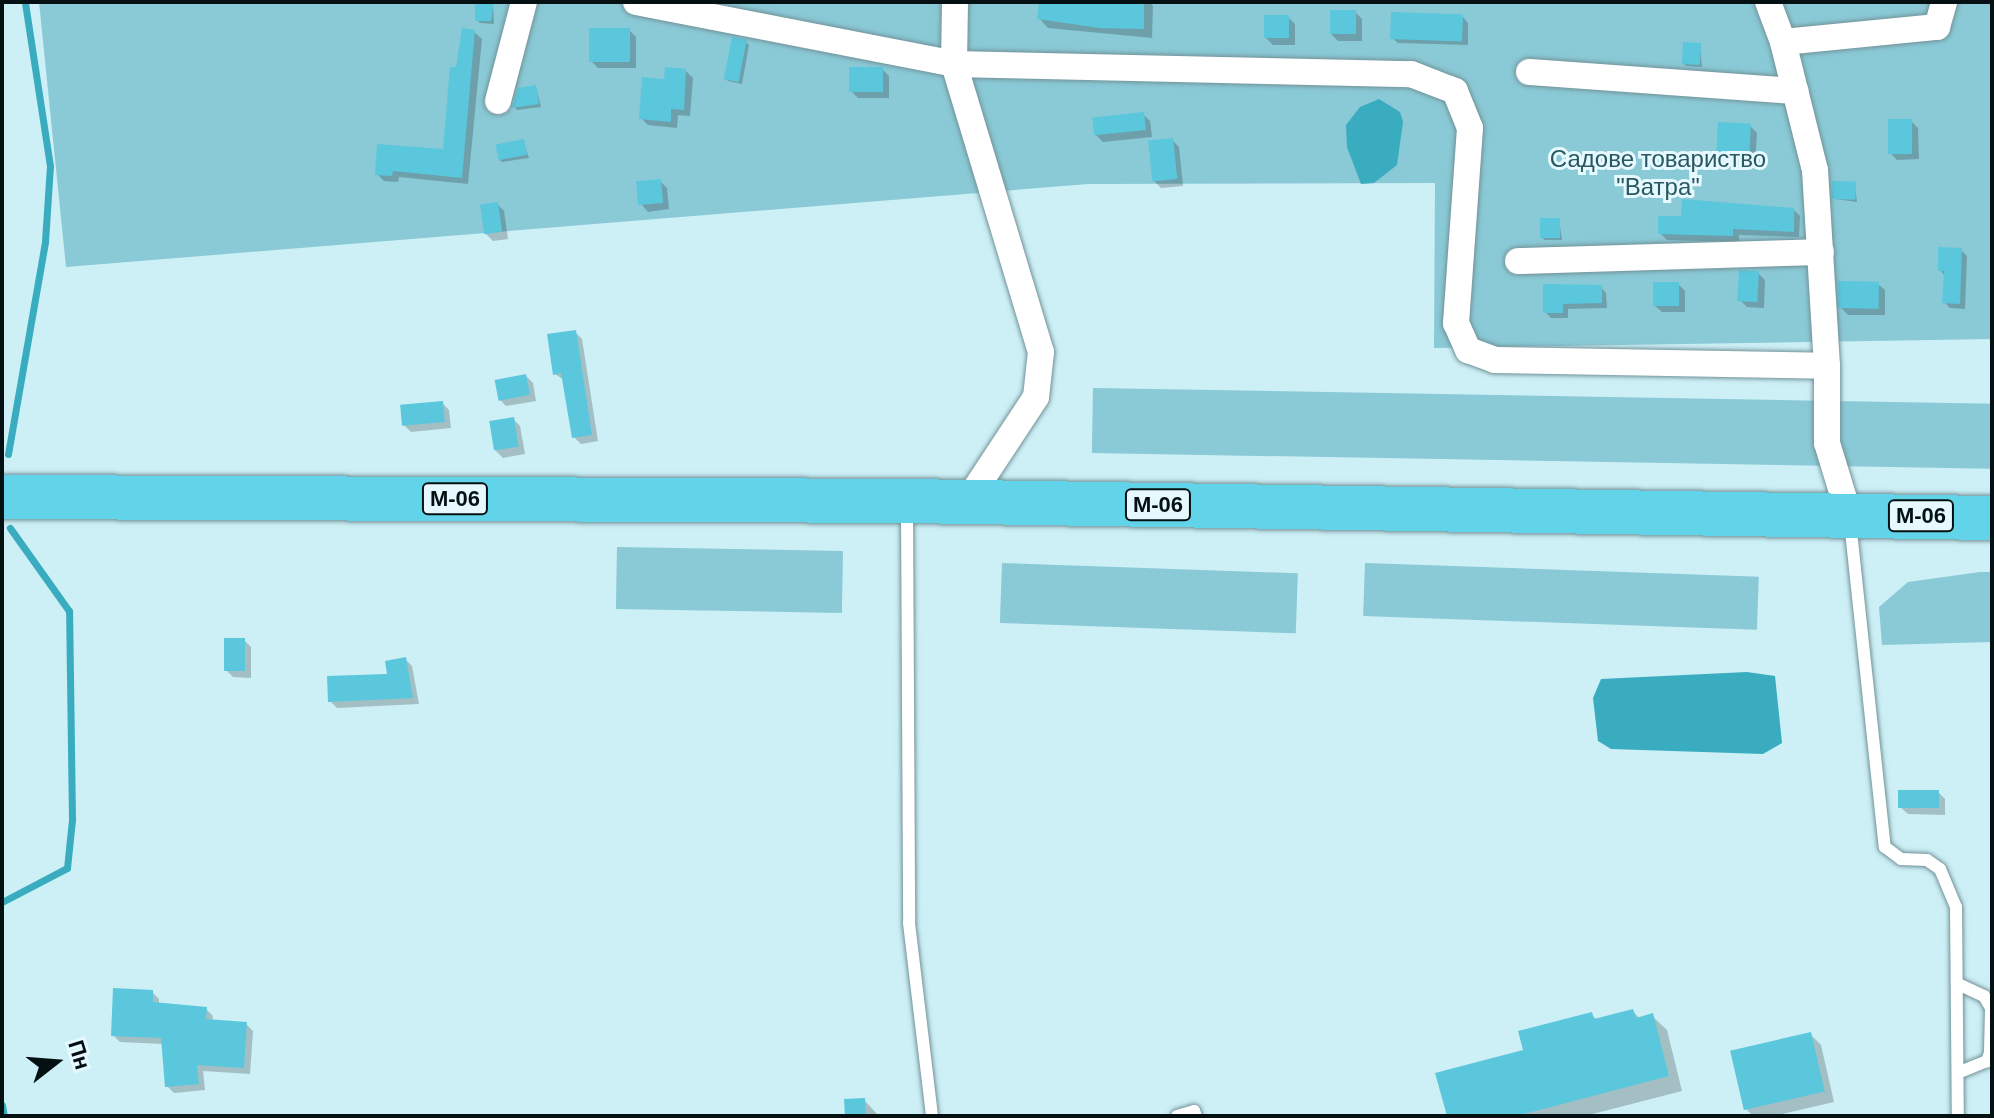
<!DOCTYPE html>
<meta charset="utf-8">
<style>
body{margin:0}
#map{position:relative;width:1994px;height:1118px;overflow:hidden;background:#cdeff6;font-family:Arial,sans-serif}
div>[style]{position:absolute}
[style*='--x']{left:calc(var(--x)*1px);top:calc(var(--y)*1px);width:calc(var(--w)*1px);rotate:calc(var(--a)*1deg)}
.green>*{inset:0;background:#8ac9d6;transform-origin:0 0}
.water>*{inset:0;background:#3aacc0}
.shadow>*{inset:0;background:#0003}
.stream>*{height:7px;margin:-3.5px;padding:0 3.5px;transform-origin:3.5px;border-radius:3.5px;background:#3aacc0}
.building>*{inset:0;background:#5ac7dc;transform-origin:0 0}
.roads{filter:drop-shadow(0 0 2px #729298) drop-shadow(0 0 2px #729298)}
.lane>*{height:12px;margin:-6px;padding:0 6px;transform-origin:6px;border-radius:6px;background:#fff}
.street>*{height:26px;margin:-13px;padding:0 13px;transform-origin:13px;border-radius:13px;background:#fff}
.highway>*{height:44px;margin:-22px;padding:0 22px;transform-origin:22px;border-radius:22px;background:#62d4ea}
span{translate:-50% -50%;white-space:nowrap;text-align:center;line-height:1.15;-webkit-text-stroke:6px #e5f9fe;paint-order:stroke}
.shield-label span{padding:2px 6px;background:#e5f9fe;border:2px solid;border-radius:6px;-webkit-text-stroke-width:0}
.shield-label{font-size:22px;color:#051012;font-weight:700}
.park-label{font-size:24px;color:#285861}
.frame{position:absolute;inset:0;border:4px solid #051012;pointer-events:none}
.north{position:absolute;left:16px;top:1022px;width:80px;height:80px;-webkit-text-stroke:6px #e5f9fe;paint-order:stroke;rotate:73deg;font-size:22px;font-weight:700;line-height:32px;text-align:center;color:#051012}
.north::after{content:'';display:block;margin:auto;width:28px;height:36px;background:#051012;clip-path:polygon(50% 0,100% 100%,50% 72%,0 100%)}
</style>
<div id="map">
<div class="green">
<i style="clip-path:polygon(39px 2px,1992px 2px,1992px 339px,1434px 348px,1435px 183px,1088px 184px,66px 267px)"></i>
<i style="left:1093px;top:388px;width:899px;height:65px;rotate:1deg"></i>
<i style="left:617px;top:547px;width:226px;height:62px;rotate:1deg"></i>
<i style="left:1002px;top:563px;width:296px;height:60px;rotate:2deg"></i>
<i style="left:1365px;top:563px;width:394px;height:53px;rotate:2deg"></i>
<i style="clip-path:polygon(1980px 572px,1992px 572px,1992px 642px,1882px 645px,1879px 607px,1908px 582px)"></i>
</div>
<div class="water">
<i style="clip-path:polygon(1379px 99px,1400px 112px,1403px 122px,1397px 165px,1374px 183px,1361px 184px,1347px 147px,1346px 125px,1360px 107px)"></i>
<i style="clip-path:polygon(1747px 672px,1775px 676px,1782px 743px,1763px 754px,1611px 749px,1598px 741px,1593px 698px,1601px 679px)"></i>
</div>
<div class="shadow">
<i style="clip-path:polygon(1041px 2px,1149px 2px,1153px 6px,1152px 38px,1048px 28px,1039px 18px)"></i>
<i style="clip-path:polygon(493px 3px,494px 24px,480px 23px,477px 20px)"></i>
<i style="clip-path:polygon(1355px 12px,1362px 19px,1362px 41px,1338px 41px,1331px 34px)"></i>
<i style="clip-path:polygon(1288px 17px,1295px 24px,1295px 45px,1273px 45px,1266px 38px)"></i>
<i style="clip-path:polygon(1463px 17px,1468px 23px,1468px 45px,1398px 43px,1392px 38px)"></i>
<i style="clip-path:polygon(629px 30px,636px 37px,636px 68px,598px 68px,591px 61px)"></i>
<i style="clip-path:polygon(474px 32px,482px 39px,468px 184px,399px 177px,398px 182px,384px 181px,377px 174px,445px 151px,457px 69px)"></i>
<i style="clip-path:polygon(746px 42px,749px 45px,742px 84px,728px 81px,725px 78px)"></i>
<i style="clip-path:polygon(1700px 45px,1702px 67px,1686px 66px,1683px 63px)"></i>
<i style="clip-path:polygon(882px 69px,889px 76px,889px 98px,858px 98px,851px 91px)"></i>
<i style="clip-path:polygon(686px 71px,693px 78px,690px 116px,678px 115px,677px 128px,648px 125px,641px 118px,666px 81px)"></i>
<i style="clip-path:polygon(536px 87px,541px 107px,517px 110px,515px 108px)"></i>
<i style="clip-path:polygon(1143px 114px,1150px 121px,1152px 137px,1103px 142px,1096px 135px)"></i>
<i style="clip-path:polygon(1911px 121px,1918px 128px,1919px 159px,1897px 160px,1890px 153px)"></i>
<i style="clip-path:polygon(1750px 126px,1757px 133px,1755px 165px,1725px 163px,1718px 156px)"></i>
<i style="clip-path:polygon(1172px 140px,1179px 147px,1183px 186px,1161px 188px,1154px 181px)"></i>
<i style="clip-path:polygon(523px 141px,529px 158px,502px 162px,499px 159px)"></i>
<i style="clip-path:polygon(660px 181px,667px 188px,669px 209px,648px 212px,642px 205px)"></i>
<i style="clip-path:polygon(1855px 184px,1857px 202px,1835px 199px)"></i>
<i style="clip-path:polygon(497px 204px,504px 211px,508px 239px,493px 241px,486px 234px)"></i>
<i style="clip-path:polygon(1794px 210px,1800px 216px,1799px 237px,1739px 235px,1739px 242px,1667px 240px,1660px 233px)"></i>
<i style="clip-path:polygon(1559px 220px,1562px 240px,1545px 240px,1542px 238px)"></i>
<i style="clip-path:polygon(1961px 250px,1967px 256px,1965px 309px,1950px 308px,1944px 302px,1945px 276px,1940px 270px)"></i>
<i style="clip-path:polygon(1758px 273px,1765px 280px,1764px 308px,1747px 307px,1740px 300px)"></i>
<i style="clip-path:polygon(1678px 284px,1685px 291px,1685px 312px,1662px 312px,1655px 306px)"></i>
<i style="clip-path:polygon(1878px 284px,1885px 290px,1885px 315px,1848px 315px,1841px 308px)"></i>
<i style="clip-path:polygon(1601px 287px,1606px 293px,1607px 308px,1568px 309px,1568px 318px,1551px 318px,1545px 312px)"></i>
<i style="clip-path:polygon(575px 332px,582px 339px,598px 441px,581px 444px,574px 437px,564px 380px,555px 374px)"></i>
<i style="clip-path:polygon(526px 376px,533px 383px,536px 401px,506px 406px,499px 399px)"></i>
<i style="clip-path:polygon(442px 403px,449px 410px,451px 428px,411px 432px,404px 425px)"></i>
<i style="clip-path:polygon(513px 419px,520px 426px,525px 454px,503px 458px,496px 451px)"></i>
<i style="clip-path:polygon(244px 640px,251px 647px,251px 678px,233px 677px,226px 670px)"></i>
<i style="clip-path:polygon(405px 659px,412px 666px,419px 704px,337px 708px,330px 701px,389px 676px)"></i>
<i style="clip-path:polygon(1938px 792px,1945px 799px,1945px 815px,1908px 814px,1900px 807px)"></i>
<i style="clip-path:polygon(152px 992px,159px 999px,159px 1004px,206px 1009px,213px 1016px,212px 1021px,246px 1024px,253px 1031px,250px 1074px,203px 1071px,205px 1090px,174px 1093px,167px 1086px,164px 1044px,120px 1042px,113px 1035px)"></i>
<i style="clip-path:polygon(1633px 1011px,1640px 1019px,1652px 1016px,1667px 1030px,1682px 1091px,1585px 1116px,1449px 1116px,1526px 1051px,1591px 1014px,1597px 1020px)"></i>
<i style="clip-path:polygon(1810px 1034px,1821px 1045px,1834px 1102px,1774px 1116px,1753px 1116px,1746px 1109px)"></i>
<i style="clip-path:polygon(864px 1100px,879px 1116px,843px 1116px,847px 1116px)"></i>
</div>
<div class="stream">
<i style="--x:8;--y:454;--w:216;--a:-80.1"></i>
<i style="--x:45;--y:241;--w:75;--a:-86.2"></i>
<i style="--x:50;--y:166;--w:166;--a:-98.7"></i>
<i style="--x:2;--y:902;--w:73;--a:-27.6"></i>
<i style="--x:67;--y:868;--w:48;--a:-84.1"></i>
<i style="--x:72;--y:820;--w:209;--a:-90.8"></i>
<i style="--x:69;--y:611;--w:102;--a:-125.4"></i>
<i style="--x:2;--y:1105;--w:11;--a:80"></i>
</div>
<div class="building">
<i style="clip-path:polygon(475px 2px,494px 2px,491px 21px,475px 21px)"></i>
<i style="clip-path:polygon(1039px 2px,1144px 2px,1144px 29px,1100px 28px,1037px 19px)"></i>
<i style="left:1330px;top:10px;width:26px;height:24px"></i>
<i style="left:1391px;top:12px;width:72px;height:27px;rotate:2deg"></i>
<i style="left:1264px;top:15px;width:25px;height:23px"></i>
<i style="clip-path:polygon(462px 28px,475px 30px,462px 178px,393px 171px,392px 176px,375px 175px,377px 144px,443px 149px,450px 67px,456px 67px)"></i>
<i style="left:589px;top:28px;width:41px;height:34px"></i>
<i style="left:732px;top:37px;width:15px;height:43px;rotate:11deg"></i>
<i style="left:1683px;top:42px;width:18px;height:22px;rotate:3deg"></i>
<i style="clip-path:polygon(665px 67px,686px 69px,684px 110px,671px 109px,671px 122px,639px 119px,642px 77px,664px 79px)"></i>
<i style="left:849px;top:67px;width:34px;height:25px"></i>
<i style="clip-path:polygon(536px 85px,539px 104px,512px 108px,518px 88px)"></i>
<i style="left:1144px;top:112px;width:18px;height:52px;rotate:84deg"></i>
<i style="left:1888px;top:119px;width:24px;height:35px"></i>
<i style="left:1718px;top:122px;width:33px;height:35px;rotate:3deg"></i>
<i style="left:1173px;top:138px;width:41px;height:25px;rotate:84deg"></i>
<i style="left:524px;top:139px;width:16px;height:29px;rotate:79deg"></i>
<i style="left:661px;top:179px;width:24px;height:25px;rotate:85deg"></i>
<i style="left:1832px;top:181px;width:24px;height:18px;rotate:2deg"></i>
<i style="clip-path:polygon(1682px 199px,1794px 208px,1794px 232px,1733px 229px,1733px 236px,1658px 234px,1658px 216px,1681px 216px)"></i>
<i style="left:498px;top:202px;width:30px;height:18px;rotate:82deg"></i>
<i style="left:1540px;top:218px;width:20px;height:20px"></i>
<i style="clip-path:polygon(1938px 247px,1962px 248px,1960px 304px,1942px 303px,1944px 271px,1938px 271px)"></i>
<i style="left:1739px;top:270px;width:20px;height:31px;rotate:3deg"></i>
<i style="left:1838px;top:281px;width:41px;height:27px;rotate:1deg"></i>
<i style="left:1653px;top:282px;width:26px;height:24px"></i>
<i style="clip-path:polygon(1543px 284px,1602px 285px,1602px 303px,1563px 304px,1563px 313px,1543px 313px)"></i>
<i style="clip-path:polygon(576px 330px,592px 435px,572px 438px,561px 373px,553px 375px,547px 334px)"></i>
<i style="left:526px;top:374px;width:21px;height:32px;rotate:79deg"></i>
<i style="left:443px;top:401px;width:21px;height:43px;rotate:85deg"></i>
<i style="left:514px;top:417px;width:30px;height:25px;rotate:81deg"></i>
<i style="left:224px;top:638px;width:21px;height:33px"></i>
<i style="clip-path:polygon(406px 657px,413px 698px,328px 702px,327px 676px,387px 674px,385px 661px)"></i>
<i style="left:1898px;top:790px;width:41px;height:18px"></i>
<i style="clip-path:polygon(113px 988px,153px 990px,153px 1002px,207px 1007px,206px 1019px,247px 1022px,244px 1068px,197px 1065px,199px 1084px,165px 1087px,161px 1038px,111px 1036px)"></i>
<i style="clip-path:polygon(1633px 1009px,1636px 1018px,1653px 1013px,1669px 1076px,1516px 1116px,1447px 1116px,1435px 1073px,1523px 1050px,1518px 1031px,1592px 1012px,1594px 1019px)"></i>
<i style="left:1811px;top:1032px;width:61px;height:83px;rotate:77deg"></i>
<i style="left:865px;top:1098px;width:18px;height:21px;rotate:87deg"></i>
</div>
<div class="roads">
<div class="lane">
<i style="--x:907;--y:508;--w:415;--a:89.7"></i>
<i style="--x:909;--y:923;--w:194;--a:83.2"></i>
<i style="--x:1850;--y:522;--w:327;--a:83.9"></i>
<i style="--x:1885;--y:847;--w:20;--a:37"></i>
<i style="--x:1901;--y:859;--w:26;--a:2"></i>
<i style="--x:1927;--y:860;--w:16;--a:35"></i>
<i style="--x:1940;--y:869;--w:41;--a:67.2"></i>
<i style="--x:1956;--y:907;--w:209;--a:89.5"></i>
<i style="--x:1958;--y:984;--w:29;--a:25"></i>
<i style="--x:1984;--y:996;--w:14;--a:60"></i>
<i style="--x:1991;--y:1008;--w:45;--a:91.3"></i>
<i style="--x:1990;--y:1053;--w:9;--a:111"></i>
<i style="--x:1987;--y:1061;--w:31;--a:158"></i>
<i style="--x:1177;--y:1116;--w:18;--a:-16"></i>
<i style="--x:1194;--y:1111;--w:5;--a:68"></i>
</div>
<div class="street">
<i style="--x:636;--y:2;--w:324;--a:11"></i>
<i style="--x:954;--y:64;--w:457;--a:1.3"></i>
<i style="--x:1411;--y:74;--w:47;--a:21.1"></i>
<i style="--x:1455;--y:91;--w:40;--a:68"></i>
<i style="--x:1470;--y:128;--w:196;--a:94.1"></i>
<i style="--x:1456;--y:323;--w:30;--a:66"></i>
<i style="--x:1468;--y:350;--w:29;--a:20"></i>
<i style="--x:1495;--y:360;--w:332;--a:1"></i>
<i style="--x:955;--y:2;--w:62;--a:90.9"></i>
<i style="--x:954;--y:64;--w:301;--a:73.2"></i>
<i style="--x:1041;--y:352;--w:45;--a:96.3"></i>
<i style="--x:1036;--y:397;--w:127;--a:123.4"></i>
<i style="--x:1768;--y:2;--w:43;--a:69.4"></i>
<i style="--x:1783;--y:42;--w:132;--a:76"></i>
<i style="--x:1815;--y:170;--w:196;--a:86.5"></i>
<i style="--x:1827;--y:366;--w:77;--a:90"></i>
<i style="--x:1827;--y:443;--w:75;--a:73"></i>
<i style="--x:1783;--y:42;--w:155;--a:-5.6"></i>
<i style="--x:1937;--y:27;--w:26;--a:-74"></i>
<i style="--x:1529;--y:72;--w:267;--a:4.1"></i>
<i style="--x:498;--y:101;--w:102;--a:-75.3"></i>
<i style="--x:1518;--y:261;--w:303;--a:-1.7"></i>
</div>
<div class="highway">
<i style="--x:2;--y:497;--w:905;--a:0.25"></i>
<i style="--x:907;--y:501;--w:1085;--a:0.9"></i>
</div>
</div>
<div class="shield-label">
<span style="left:455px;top:499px">М-06</span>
<span style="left:1158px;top:505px">М-06</span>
<span style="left:1921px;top:516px">М-06</span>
</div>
<div class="park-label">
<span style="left:1658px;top:173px">Садове товариство<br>"Ватра"</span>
</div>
<div class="frame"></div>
<div class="north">Пн</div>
</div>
